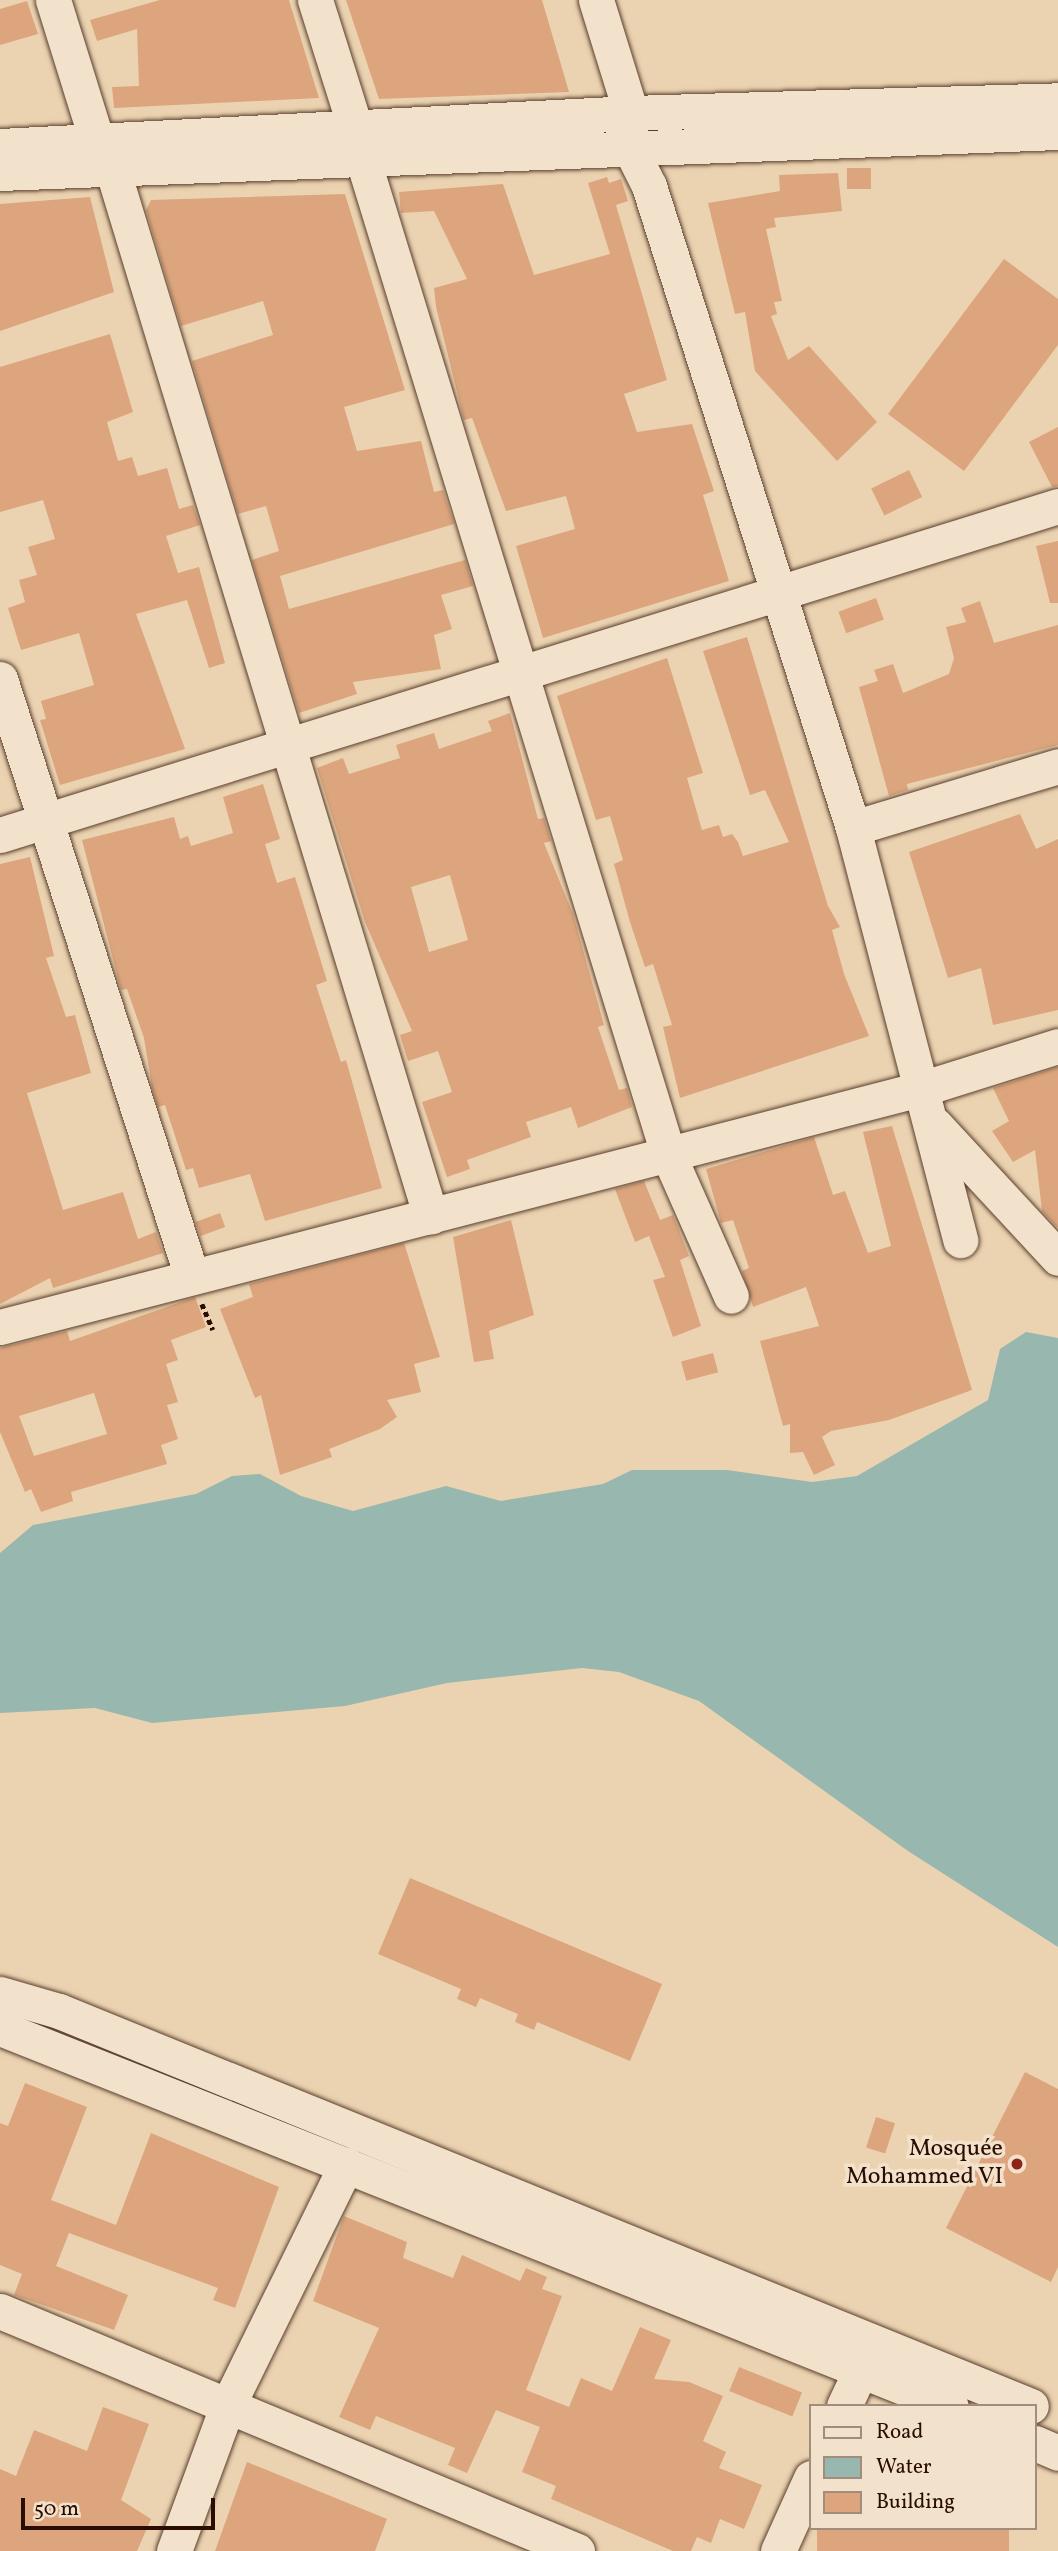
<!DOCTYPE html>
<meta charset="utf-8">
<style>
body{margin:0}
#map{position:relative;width:1058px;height:2551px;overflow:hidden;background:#ebd3b1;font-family:Vollkorn,serif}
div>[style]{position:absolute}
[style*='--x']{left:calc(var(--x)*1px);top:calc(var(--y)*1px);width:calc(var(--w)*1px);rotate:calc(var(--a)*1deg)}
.water>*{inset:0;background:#98b7af}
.building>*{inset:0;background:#dca57d;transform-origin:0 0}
.path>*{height:4.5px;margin-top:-2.25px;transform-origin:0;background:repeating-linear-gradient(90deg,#2a0c01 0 5px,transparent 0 8.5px)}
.roads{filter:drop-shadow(0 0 2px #5a3e2d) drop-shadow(0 0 2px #5a3e2d)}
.minor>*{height:35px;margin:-17.5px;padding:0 17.5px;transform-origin:17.5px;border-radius:17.5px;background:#f2e2cc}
.dots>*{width:19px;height:19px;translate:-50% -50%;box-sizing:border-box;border:4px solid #f2e2cc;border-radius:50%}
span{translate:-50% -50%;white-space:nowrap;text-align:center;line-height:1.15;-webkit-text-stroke:7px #f2e2cc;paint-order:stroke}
.poi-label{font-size:24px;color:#2a0c01}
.right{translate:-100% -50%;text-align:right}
.legend{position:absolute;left:809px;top:2404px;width:228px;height:126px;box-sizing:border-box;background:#f2e2cc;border:2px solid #a28c7b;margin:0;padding:9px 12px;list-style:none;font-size:21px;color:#2a0c01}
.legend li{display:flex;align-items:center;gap:14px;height:35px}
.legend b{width:35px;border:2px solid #a28c7b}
.scale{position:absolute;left:21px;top:2498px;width:194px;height:32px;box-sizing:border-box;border:4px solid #2a0c01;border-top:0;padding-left:9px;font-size:21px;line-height:24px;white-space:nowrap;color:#2a0c01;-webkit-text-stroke:5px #f2e2cc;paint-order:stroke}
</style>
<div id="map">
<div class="water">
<i style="clip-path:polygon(1026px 1332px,1058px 1338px,1058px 1947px,908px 1851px,699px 1701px,619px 1672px,582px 1668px,447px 1683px,345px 1706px,152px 1723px,95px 1708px,0 1713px,0 1553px,33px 1525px,196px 1494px,232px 1476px,260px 1474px,301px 1496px,353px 1511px,446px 1486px,501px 1501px,603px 1484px,632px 1470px,727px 1470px,812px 1482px,857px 1476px,988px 1400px,1000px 1349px)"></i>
</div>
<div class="building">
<i style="clip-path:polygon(160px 0,289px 0,319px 98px,114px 108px,112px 87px,139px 86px,137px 29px,97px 41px,90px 20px)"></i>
<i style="clip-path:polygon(346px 0,542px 0,569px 92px,379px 99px)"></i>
<i style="clip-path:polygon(27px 1px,38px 34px,0 45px,0 9px)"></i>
<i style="left:871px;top:168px;width:21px;height:24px;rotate:90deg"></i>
<i style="clip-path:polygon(838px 173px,842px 211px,774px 218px,776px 227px,766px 229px,782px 301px,774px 302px,777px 314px,771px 316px,788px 360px,809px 346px,877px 422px,837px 461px,755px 371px,745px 312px,735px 314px,708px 203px,780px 191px,779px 175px)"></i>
<i style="clip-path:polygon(607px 177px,609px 183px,621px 179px,628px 201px,616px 205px,667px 380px,624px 394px,637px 432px,692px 424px,714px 491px,703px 495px,729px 581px,543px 638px,516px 546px,575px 529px,566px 496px,506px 511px,472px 418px,464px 420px,436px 307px,434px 288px,467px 279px,434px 211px,401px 213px,399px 192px,503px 184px,534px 275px,610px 254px,588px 183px)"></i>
<i style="clip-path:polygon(345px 194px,405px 390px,344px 407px,357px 451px,421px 441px,434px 492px,443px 490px,454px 524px,280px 576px,289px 609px,465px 560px,473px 586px,441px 595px,452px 629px,434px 635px,441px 669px,353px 682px,357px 694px,299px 713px,252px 560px,279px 551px,266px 506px,238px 514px,192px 361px,273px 335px,263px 301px,181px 326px,146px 210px,151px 200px)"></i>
<i style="clip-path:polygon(90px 197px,114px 292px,0 331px,0 204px)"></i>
<i style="clip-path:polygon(1004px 259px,1058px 299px,1058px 345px,964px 471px,888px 414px)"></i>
<i style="clip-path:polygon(110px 334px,133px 412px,107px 422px,118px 461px,132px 457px,138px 476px,167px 468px,179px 509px,193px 505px,200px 525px,166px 536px,178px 573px,199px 567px,225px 663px,209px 668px,187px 600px,136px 614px,185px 749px,60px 785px,40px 720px,46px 719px,41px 701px,94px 685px,79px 633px,21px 650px,8px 608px,25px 602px,19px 580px,37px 575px,28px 547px,55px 539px,43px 500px,0 512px,0 367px)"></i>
<i style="clip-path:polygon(1058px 427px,1058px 486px,1052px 487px,1029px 442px)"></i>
<i style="left:909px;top:470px;width:30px;height:42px;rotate:64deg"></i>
<i style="clip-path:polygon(1058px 541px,1058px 603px,1050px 603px,1036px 546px)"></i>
<i style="left:876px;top:598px;width:23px;height:40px;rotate:70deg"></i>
<i style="clip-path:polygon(980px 601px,994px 643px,1058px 625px,1058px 745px,907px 784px,908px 790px,889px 796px,859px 687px,878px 681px,874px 670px,893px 664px,903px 693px,949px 674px,954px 658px,946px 627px,966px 622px,961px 608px)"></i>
<i style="clip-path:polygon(747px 637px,828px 906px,840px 927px,832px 930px,844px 974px,869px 1036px,680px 1098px,663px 1027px,672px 1025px,653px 964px,645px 967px,630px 922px,614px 864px,623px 860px,610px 816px,596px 820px,557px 696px,667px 658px,703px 773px,687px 778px,702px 830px,719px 825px,723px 837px,732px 834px,738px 842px,743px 856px,789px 842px,765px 790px,750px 795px,703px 651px)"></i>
<i style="clip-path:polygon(evenodd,510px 713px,538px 819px,544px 818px,551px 841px,544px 843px,573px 914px,604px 1025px,598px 1027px,619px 1090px,627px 1088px,632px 1107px,578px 1128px,571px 1107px,526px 1122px,531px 1137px,467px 1160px,470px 1169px,447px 1177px,422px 1102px,452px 1092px,438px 1051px,408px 1061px,400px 1035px,412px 1031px,365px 922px,317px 768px,343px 758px,349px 774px,400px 758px,396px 745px,434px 733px,439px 749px,492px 731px,488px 721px,510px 713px,450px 875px,468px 940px,429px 952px,411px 887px,450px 875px)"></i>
<i style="clip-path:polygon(263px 784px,280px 839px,265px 844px,277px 883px,295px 877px,327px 981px,316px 985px,341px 1062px,346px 1060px,382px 1188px,265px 1221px,250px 1174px,199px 1188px,193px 1168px,186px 1170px,165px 1105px,158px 1107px,152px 1087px,144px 1038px,127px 989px,121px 990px,82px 840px,174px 817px,180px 839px,188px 836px,191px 846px,233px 833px,223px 797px)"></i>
<i style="clip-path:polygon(1020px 814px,1036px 849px,1058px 839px,1058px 1010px,993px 1025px,981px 968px,948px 978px,909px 852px)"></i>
<i style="clip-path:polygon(30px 857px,54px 956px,46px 958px,66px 1017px,75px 1015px,91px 1073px,27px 1093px,63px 1210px,123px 1192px,138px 1239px,156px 1232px,163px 1253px,53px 1288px,50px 1278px,0 1304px,0 864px)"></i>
<i style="clip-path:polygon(1058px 1067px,1058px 1227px,1057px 1227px,1042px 1211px,1035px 1150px,1013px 1162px,992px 1131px,1009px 1121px,993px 1088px)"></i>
<i style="clip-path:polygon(892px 1126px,972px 1390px,889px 1420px,831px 1431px,822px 1437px,835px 1465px,814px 1475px,803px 1452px,790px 1453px,790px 1424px,783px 1426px,760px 1341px,819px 1326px,806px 1287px,753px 1307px,742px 1271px,749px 1268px,733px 1220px,721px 1223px,706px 1169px,814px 1137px,833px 1195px,845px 1191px,868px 1253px,891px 1246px,863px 1132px)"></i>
<i style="clip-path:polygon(644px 1181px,660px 1220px,673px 1215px,689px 1256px,680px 1260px,701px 1326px,673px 1337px,653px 1280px,665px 1277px,649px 1236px,635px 1242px,615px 1189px)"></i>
<i style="left:220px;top:1213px;width:15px;height:26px;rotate:70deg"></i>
<i style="clip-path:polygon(511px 1220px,534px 1315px,489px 1331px,494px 1359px,474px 1362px,453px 1237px)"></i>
<i style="clip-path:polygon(404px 1243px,440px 1357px,414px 1364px,421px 1392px,387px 1400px,397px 1417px,380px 1429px,329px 1449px,332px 1457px,280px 1475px,261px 1395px,255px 1398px,220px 1309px,253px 1297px,249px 1284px)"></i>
<i style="clip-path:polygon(evenodd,195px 1297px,206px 1327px,171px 1340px,178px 1360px,166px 1364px,178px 1402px,167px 1405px,178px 1439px,161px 1445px,167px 1464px,71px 1492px,73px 1501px,41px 1512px,31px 1489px,25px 1492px,0 1432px,0 1348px,67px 1331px,70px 1341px,195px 1297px,94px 1393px,107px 1434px,34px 1456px,19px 1416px,94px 1393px)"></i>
<i style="left:713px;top:1353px;width:20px;height:33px;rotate:75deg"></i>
<i style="clip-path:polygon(410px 1878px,662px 1984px,630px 2061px,537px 2022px,534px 2030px,515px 2022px,518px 2014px,480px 1998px,476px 2007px,457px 1999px,461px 1989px,378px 1954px)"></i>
<i style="clip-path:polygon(1025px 2072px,1058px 2089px,1058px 2267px,1051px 2282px,946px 2228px)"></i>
<i style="clip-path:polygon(25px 2083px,87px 2107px,51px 2200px,116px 2225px,151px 2133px,279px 2187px,235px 2308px,213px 2300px,218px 2288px,69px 2233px,56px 2266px,128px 2295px,114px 2330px,14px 2295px,22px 2274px,0 2265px,0 2123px,8px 2126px)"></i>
<i style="left:876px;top:2117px;width:20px;height:32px;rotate:18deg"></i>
<i style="clip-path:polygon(344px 2216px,407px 2242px,403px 2258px,453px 2278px,462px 2255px,520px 2281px,526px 2268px,547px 2277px,542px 2289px,562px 2296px,526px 2390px,569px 2407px,581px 2378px,612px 2391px,640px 2327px,671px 2340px,654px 2379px,689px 2382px,723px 2396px,703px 2441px,726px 2452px,719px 2468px,762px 2485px,744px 2529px,720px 2519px,711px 2543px,697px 2537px,691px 2551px,673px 2551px,551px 2499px,556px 2486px,522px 2472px,540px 2427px,496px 2410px,467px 2473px,448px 2465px,455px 2448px,376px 2416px,370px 2430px,339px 2417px,379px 2328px,313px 2301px)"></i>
<i style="left:739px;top:2367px;width:68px;height:26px;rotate:22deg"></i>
<i style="clip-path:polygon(103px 2407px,149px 2424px,121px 2500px,151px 2519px,137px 2551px,0 2551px,0 2469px,16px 2476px,34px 2430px,87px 2451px)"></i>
<i style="clip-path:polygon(247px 2462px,387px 2519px,375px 2551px,215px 2551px)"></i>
<i style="left:817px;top:2528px;width:192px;height:25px"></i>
</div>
<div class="path">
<i style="--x:202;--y:1304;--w:28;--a:67"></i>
</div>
<div class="roads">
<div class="minor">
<i style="--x:53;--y:0;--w:148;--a:72.7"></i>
<i style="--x:315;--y:0;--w:136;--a:72.5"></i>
<i style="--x:596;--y:0;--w:118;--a:72.8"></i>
<i style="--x:631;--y:113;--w:31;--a:96"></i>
<i style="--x:628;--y:144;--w:47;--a:63.4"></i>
<i style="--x:649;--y:186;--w:674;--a:72.37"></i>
<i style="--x:853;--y:828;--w:426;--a:75.4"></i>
<i style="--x:0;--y:146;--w:632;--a:-2.99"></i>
<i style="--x:631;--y:113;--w:427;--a:-1.7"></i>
<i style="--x:363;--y:160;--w:1040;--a:72.94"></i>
<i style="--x:668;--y:1154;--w:155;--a:66.1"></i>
<i style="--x:112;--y:168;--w:1096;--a:73.09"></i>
<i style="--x:0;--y:173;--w:1059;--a:-2.22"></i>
<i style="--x:0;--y:679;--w:628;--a:72.2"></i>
<i style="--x:853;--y:828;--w:214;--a:-16.8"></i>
<i style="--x:0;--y:835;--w:1108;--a:-17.27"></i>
<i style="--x:935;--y:1125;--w:181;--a:47.2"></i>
<i style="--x:0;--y:1327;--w:954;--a:-14.5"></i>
<i style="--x:924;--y:1088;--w:140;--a:-17.4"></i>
<i style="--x:0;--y:1994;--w:61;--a:16.1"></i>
<i style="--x:59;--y:2011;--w:1049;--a:22.12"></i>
<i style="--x:0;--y:2028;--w:1023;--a:21.68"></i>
<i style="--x:0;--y:2311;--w:625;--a:22.58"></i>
<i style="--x:844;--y:2406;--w:66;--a:-65"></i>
<i style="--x:1035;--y:2443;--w:25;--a:23"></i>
<i style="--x:174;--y:2551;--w:153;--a:-69.8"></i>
<i style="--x:227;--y:2407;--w:270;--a:-63.8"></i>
<i style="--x:778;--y:2551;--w:80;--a:-65.7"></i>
</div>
</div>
<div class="dots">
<i style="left:1017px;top:2164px;background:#8f2418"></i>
</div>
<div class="poi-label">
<span class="right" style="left:1003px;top:2164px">Mosquée<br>Mohammed VI</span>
</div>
<ul class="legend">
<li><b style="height:9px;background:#f2e2cc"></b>Road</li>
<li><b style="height:19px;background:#98b7af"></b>Water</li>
<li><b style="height:19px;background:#dca57d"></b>Building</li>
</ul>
<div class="scale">50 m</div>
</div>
